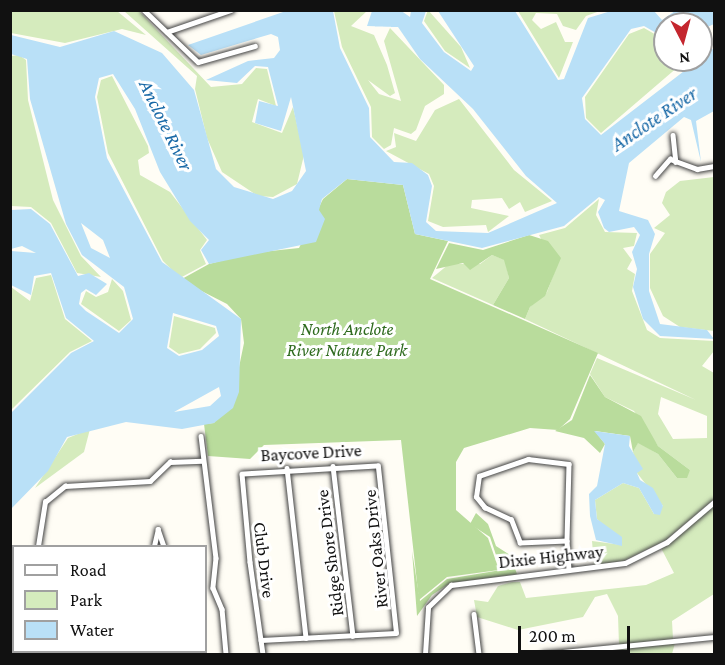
<!DOCTYPE html>
<style>
body{margin:0}
#map{position:relative;width:725px;height:665px;overflow:hidden;background:#fffdf5;font-family:"Crimson Pro",serif}
div>[style]{position:absolute}
[style*='--x']{left:calc(var(--x)*1px);top:calc(var(--y)*1px);width:calc(var(--w)*1px);rotate:calc(var(--a)*1deg)}
.green>*{inset:0;background:#d5ebbd}
.forest>*{inset:0;background:#b9dc9c}
.water>*{inset:0;background:#b9e0f7}
.roads{filter:drop-shadow(0 0 2px #444) drop-shadow(0 0 2px #444)}
.minor>*{height:4.5px;margin:-2.25px;padding:0 2.25px;transform-origin:2.25px;border-radius:2.25px;background:#fff}
.tertiary>*{height:5px;margin:-2.5px;padding:0 2.5px;transform-origin:2.5px;border-radius:2.5px;background:#fff}
span{translate:-50% -50%;white-space:nowrap;text-align:center;line-height:1.15;-webkit-text-stroke:6px #fff;paint-order:stroke}
.park-label{font-size:18px;color:#2f6b1f;font-style:italic}
.street-label{font-size:18px;color:#111}
.water-label{font-size:20px;color:#1768a6;font-style:italic}
.frame{position:absolute;inset:0;border:12px solid #111;pointer-events:none}
.legend{position:absolute;left:12px;top:545px;width:195px;height:108px;box-sizing:border-box;background:#fff;border:2px solid #a0a0a0;margin:0;padding:8px 10px;list-style:none;font-size:18px;color:#111}
.legend li{display:flex;align-items:center;gap:12px;height:30px}
.legend b{width:30px;border:2px solid #a0a0a0}
.north{position:absolute;left:653px;top:12px;width:60px;height:60px;box-sizing:border-box;background:#fff;border:2px solid #a0a0a0;border-radius:50%;rotate:174deg;font-size:16px;font-weight:700;line-height:24px;text-align:center;color:#111}
.north::after{content:'';display:block;margin:auto;width:21px;height:27px;background:#c4262e;clip-path:polygon(50% 0,100% 100%,50% 72%,0 100%)}
.scale{position:absolute;left:518px;top:626px;width:112px;height:27px;box-sizing:border-box;border:3px solid #111;border-top:0;padding-left:8px;font-size:18px;line-height:21px;white-space:nowrap;color:#111;-webkit-text-stroke:4px #fff;paint-order:stroke}
</style>
<div id="map">
<div class="green">
<i style="clip-path:polygon(428px 10px,461px 47px,470px 68px,445px 51px,424px 21px)"></i>
<i style="clip-path:polygon(117px 11px,146px 35px,122px 29px,65px 43px,11px 33px,11px 11px)"></i>
<i style="clip-path:polygon(124px 11px,139px 11px,211px 87px,242px 84px,256px 68px,267px 69px,276px 106px,258px 99px,252px 122px,282px 133px,293px 107px,304px 155px,297px 184px,273px 197px,258px 196px,222px 172px,207px 138px,195px 89px,197px 76px)"></i>
<i style="clip-path:polygon(334px 11px,367px 11px,351px 26px,374px 35px,387px 65px,395px 93px,390px 96px,368px 80px,379px 94px,401px 101px,384px 41px,390px 28px,444px 85px,444px 94px,425px 106px,416px 130px,411px 134px,394px 128px,391px 145px,384px 149px,372px 137px,371px 107px,342px 47px)"></i>
<i style="clip-path:polygon(518px 11px,600px 11px,586px 16px,576px 30px,563px 26px,557px 14px,536px 13px,532px 20px,541px 29px,556px 22px,565px 42px,573px 42px,559px 78px)"></i>
<i style="clip-path:polygon(644px 28px,665px 40px,665px 60px,686px 60px,601px 133px,586px 118px,585px 97px,629px 34px)"></i>
<i style="clip-path:polygon(19px 55px,26px 60px,28px 100px,53px 200px,81px 256px,101px 277px,77px 273px,51px 223px,31px 207px,11px 206px,11px 56px)"></i>
<i style="clip-path:polygon(112px 76px,148px 146px,149px 153px,138px 160px,140px 175px,170px 192px,207px 240px,200px 250px,206px 264px,180px 278px,163px 261px,108px 153px,97px 97px,101px 80px)"></i>
<i style="clip-path:polygon(459px 99px,514px 170px,552px 201px,525px 212px,520px 202px,509px 209px,502px 198px,472px 200px,471px 208px,509px 216px,488px 232px,486px 225px,443px 227px,428px 221px,434px 186px,429px 174px,386px 151px,396px 147px,394px 133px,416px 141px,435px 110px)"></i>
<i style="clip-path:polygon(714px 177px,714px 331px,680px 327px,663px 316px,650px 288px,650px 254px,665px 233px,654px 228px,670px 215px,662px 203px,666px 192px,680px 181px)"></i>
<i style="clip-path:polygon(evenodd,599px 199px,596px 215px,605px 232px,637px 233px,634px 246px,623px 248px,632px 260px,627px 269px,635px 274px,632px 291px,647px 330px,660px 338px,714px 341px,714px 351px,702px 366px,714px 373px,714px 499px,666px 540px,623px 561px,594px 565px,592px 541px,622px 545px,597px 519px,595px 500px,623px 483px,639px 488px,654px 514px,663px 506px,637px 473px,633px 452px,638px 442px,658px 454px,677px 478px,690px 470px,658px 446px,634px 411px,605px 397px,590px 374px,597px 358px,696px 400px,525px 319px,530px 307px,547px 292px,556px 268px,539px 235px,565px 228px,599px 199px,661px 397px,707px 416px,707px 438px,673px 439px,658px 414px,661px 397px)"></i>
<i style="clip-path:polygon(492px 255px,505px 260px,509px 278px,493px 305px,432px 278px,449px 264px,480px 264px)"></i>
<i style="clip-path:polygon(51px 275px,65px 319px,92px 341px,70px 352px,11px 410px,11px 287px,30px 301px,36px 278px)"></i>
<i style="clip-path:polygon(112px 279px,123px 291px,131px 320px,119px 331px,81px 304px,86px 291px,96px 297px,108px 292px)"></i>
<i style="clip-path:polygon(174px 316px,215px 328px,216px 333px,200px 349px,179px 354px,169px 347px)"></i>
<i style="clip-path:polygon(90px 429px,84px 452px,35px 488px,68px 438px)"></i>
<i style="clip-path:polygon(714px 505px,714px 594px,672px 621px,673px 639px,619px 645px,618px 616px,607px 594px,595px 597px,583px 617px,518px 630px,477px 617px,474px 600px,488px 602px,498px 586px,512px 582px,520px 582px,526px 598px,646px 585px,674px 573px,661px 548px)"></i>
<i style="clip-path:polygon(675px 643px,672px 654px,595px 653px,620px 649px)"></i>
</div>
<div class="forest">
<i style="clip-path:polygon(347px 179px,403px 185px,415px 234px,448px 241px,430px 279px,598px 353px,570px 419px,558px 430px,530px 428px,464px 448px,456px 462px,456px 510px,488px 538px,499px 570px,447px 577px,419px 600px,401px 440px,264px 445px,250px 459px,208px 456px,204px 424px,214px 423px,238px 372px,244px 343px,241px 319px,227px 304px,180px 280px,209px 264px,251px 253px,299px 248px,323px 199px)"></i>
<i style="clip-path:polygon(529px 235px,548px 241px,561px 258px,545px 296px,530px 307px,525px 319px,493px 305px,509px 278px,504px 260px,492px 255px,470px 270px,463px 263px,436px 269px,449px 243px,483px 250px)"></i>
<i style="clip-path:polygon(590px 375px,605px 397px,641px 416px,658px 446px,690px 470px,687px 478px,677px 478px,658px 454px,638px 443px,633px 452px,630px 436px,595px 431px,605px 444px,600px 453px,584px 438px,555px 431px,572px 420px)"></i>
<i style="clip-path:polygon(476px 513px,488px 524px,496px 546px,510px 555px,517px 574px,450px 583px,432px 595px,417px 616px,412px 551px,420px 601px,447px 579px,501px 570px,490px 537px,470px 524px)"></i>
</div>
<div class="water">
<i style="clip-path:polygon(evenodd,400px 10px,410px 17px,411px 11px,426px 11px,422px 23px,444px 52px,471px 71px,474px 66px,438px 11px,515px 11px,558px 80px,564px 79px,588px 18px,611px 11px,654px 11px,662px 20px,675px 11px,714px 11px,714px 24px,701px 30px,701px 24px,665px 24px,665px 38px,644px 26px,631px 29px,582px 98px,585px 119px,601px 135px,714px 48px,714px 111px,696px 121px,701px 162px,691px 120px,684px 117px,629px 163px,619px 211px,648px 220px,655px 234px,649px 254px,649px 291px,660px 324px,707px 330px,714px 339px,660px 336px,643px 319px,633px 287px,637px 269px,632px 252px,640px 235px,634px 227px,609px 232px,604px 228px,598px 212px,605px 200px,599px 197px,564px 226px,482px 248px,415px 234px,403px 185px,347px 179px,322px 199px,319px 210px,325px 219px,316px 242px,209px 264px,201px 250px,209px 240px,190px 221px,160px 172px,135px 109px,113px 74px,99px 78px,95px 97px,107px 158px,162px 262px,241px 319px,239px 392px,233px 408px,214px 423px,182px 429px,126px 422px,67px 437px,48px 471px,11px 509px,11px 413px,71px 353px,94px 341px,66px 318px,51px 273px,34px 276px,31px 295px,11px 285px,11px 251px,36px 253px,22px 246px,11px 249px,11px 210px,31px 209px,50px 224px,78px 276px,89px 273px,107px 284px,96px 295px,86px 289px,81px 293px,79px 304px,86px 311px,119px 333px,133px 319px,124px 287px,82px 255px,66px 224px,30px 99px,27px 59px,11px 54px,11px 35px,60px 47px,114px 31px,162px 53px,194px 90px,216px 169px,234px 187px,273px 199px,292px 191px,306px 171px,291px 97px,281px 131px,255px 123px,259px 101px,278px 106px,268px 67px,255px 66px,237px 83px,206px 80px,248px 61px,274px 58px,280px 50px,278px 37px,271px 34px,201px 55px,188px 45px,286px 11px,333px 11px,340px 48px,369px 108px,370px 137px,394px 162px,412px 163px,428px 175px,432px 186px,426px 222px,436px 231px,488px 233px,557px 203px,526px 176px,473px 109px,420px 59px,398px 27px,367px 26px,372px 11px,400px 10px,81px 223px,103px 240px,110px 258px,91px 248px,81px 223px,400px 10px,173px 313px,216px 326px,219px 336px,202px 350px,179px 356px,167px 348px,173px 313px,400px 10px,219px 387px,221px 396px,210px 406px,174px 412px,219px 387px)"></i>
<i style="clip-path:polygon(594px 431px,630px 436px,629px 446px,643px 469px,637px 473px,640px 480px,653px 488px,663px 506px,660px 515px,654px 514px,639px 488px,623px 483px,595px 500px,597px 519px,622px 537px,622px 546px,596px 540px,590px 516px,589px 494px,597px 486px,605px 444px)"></i>
</div>
<div class="roads">
<div class="minor">
<i style="--x:144;--y:10;--w:75;--a:43.9"></i>
<i style="--x:198;--y:62;--w:59;--a:-15.7"></i>
<i style="--x:167;--y:32;--w:68;--a:-19"></i>
<i style="--x:673;--y:135;--w:27;--a:84"></i>
<i style="--x:655;--y:176;--w:23;--a:-49"></i>
<i style="--x:670;--y:159;--w:29;--a:20"></i>
<i style="--x:697;--y:169;--w:17;--a:-10"></i>
<i style="--x:201;--y:436;--w:123;--a:83"></i>
<i style="--x:216;--y:558;--w:30;--a:96"></i>
<i style="--x:213;--y:588;--w:23;--a:67"></i>
<i style="--x:222;--y:609;--w:45;--a:84.9"></i>
<i style="--x:528;--y:459;--w:41;--a:7"></i>
<i style="--x:569;--y:464;--w:77;--a:91.5"></i>
<i style="--x:567;--y:541;--w:47;--a:177.6"></i>
<i style="--x:520;--y:543;--w:25;--a:-111"></i>
<i style="--x:511;--y:520;--w:29;--a:-155"></i>
<i style="--x:485;--y:508;--w:14;--a:-129"></i>
<i style="--x:476;--y:497;--w:21;--a:-82"></i>
<i style="--x:479;--y:476;--w:52;--a:-19.1"></i>
<i style="--x:333;--y:466;--w:171;--a:83.3"></i>
<i style="--x:287;--y:468;--w:171;--a:83.6"></i>
<i style="--x:567;--y:541;--w:29;--a:86"></i>
<i style="--x:38;--y:546;--w:45;--a:-81"></i>
<i style="--x:45;--y:502;--w:26;--a:-39"></i>
<i style="--x:65;--y:486;--w:85;--a:-3.4"></i>
<i style="--x:150;--y:481;--w:28;--a:-44"></i>
<i style="--x:170;--y:462;--w:32;--a:-2"></i>
<i style="--x:154;--y:546;--w:17;--a:-77"></i>
<i style="--x:158;--y:529;--w:18;--a:71"></i>
<i style="--x:474;--y:614;--w:40;--a:82.9"></i>
<i style="--x:261;--y:640;--w:135;--a:-3"></i>
<i style="--x:396;--y:633;--w:168;--a:-96.2"></i>
<i style="--x:378;--y:466;--w:136;--a:176.6"></i>
<i style="--x:242;--y:474;--w:88;--a:84.8"></i>
<i style="--x:250;--y:562;--w:79;--a:82"></i>
<i style="--x:261;--y:640;--w:14;--a:82"></i>
<i style="--x:44;--y:652;--w:2;--a:90"></i>
<i style="--x:166;--y:652;--w:2;--a:90"></i>
<i style="--x:173;--y:652;--w:2;--a:90"></i>
<i style="--x:38;--y:654;--w:2;--a:-63"></i>
<i style="--x:543;--y:654;--w:172;--a:-5.7"></i>
</div>
<div class="tertiary">
<i style="--x:425;--y:654;--w:47;--a:-86.3"></i>
<i style="--x:428;--y:607;--w:32;--a:-44"></i>
<i style="--x:451;--y:585;--w:175;--a:-7.2"></i>
<i style="--x:625;--y:563;--w:47;--a:-26.6"></i>
<i style="--x:667;--y:542;--w:62;--a:-40.4"></i>
</div>
</div>
<div class="park-label">
<span style="left:347px;top:340px">North Anclote<br>River Nature Park</span>
</div>
<div class="street-label">
<span style="left:311px;top:453px;rotate:-3deg">Baycove Drive</span>
<span style="left:376px;top:549px;rotate:-96deg">River Oaks Drive</span>
<span style="left:330px;top:553px;rotate:-97deg">Ridge Shore Drive</span>
<span style="left:551px;top:557px;rotate:-6deg">Dixie Highway</span>
<span style="left:264px;top:560px;rotate:83deg">Club Drive</span>
</div>
<div class="water-label">
<span style="left:654px;top:119px;rotate:-34deg">Anclote River</span>
<span style="left:166px;top:125px;rotate:64deg">Anclote River</span>
</div>
<div class="frame"></div>
<ul class="legend">
<li><b style="height:8px;background:#fff"></b>Road</li>
<li><b style="height:16px;background:#d5ebbd"></b>Park</li>
<li><b style="height:16px;background:#b9e0f7"></b>Water</li>
</ul>
<div class="north">N</div>
<div class="scale">200 m</div>
</div>
